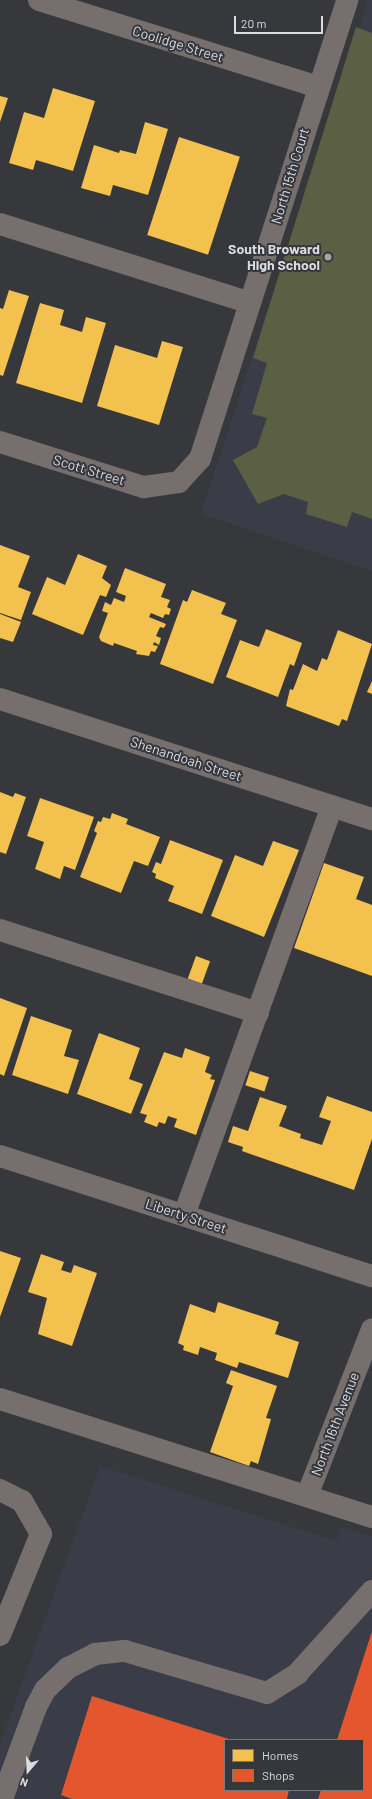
<!DOCTYPE html>
<style>
body{margin:0}
#map{position:relative;width:372px;height:1799px;overflow:hidden;background:#37383b;font-family:Barlow,sans-serif}
div>[style]{position:absolute}
[style*='--x']{left:calc(var(--x)*1px);top:calc(var(--y)*1px);width:calc(var(--w)*1px);rotate:calc(var(--a)*1deg)}
.built>*{inset:0;background:#3a3c48}
.green>*{inset:0;background:#5b5f44}
.homes>*{inset:0;background:#f2c14e;transform-origin:0 0}
.shops>*{inset:0;background:#e4572e}
.minor>*{height:22px;margin:-11px;padding:0 11px;transform-origin:11px;border-radius:11px;background:#766f6d}
.dots>*{width:11px;height:11px;translate:-50% -50%;box-sizing:border-box;border:2px solid #35373d;border-radius:50%}
span{translate:-50% -50%;white-space:nowrap;text-align:center;line-height:1.15;-webkit-text-stroke:4px #35373d;paint-order:stroke}
.street-label{font-size:14px;color:#dbdce1}
.poi-label{font-size:14px;color:#dbdce1;font-weight:700}
.right{translate:-100% -50%;text-align:right}
.legend{position:absolute;left:224px;top:1739px;width:140px;height:52px;box-sizing:border-box;background:#35373d;border:1px solid #77797f;margin:0;padding:5px 7px;list-style:none;font-size:12px;color:#dbdce1}
.legend li{display:flex;align-items:center;gap:8px;height:20px}
.legend b{width:20px;border:1px solid #77797f}
.north{position:absolute;left:8px;top:1751px;width:40px;height:40px;-webkit-text-stroke:3px #35373d;paint-order:stroke;rotate:199deg;font-size:11px;font-weight:700;line-height:16px;text-align:center;color:#dbdce1}
.north::after{content:'';display:block;margin:auto;width:14px;height:18px;background:#dbdce1;clip-path:polygon(50% 0,100% 100%,50% 72%,0 100%)}
.scale{position:absolute;left:234px;top:16px;width:89px;height:18px;box-sizing:border-box;border:2px solid #dbdce1;border-top:0;padding-left:5px;font-size:12px;line-height:14px;white-space:nowrap;color:#dbdce1;-webkit-text-stroke:3px #35373d;paint-order:stroke}
</style>
<div id="map">
<div class="built">
<i style="clip-path:polygon(368px 0,372px 0,372px 571px,201px 514px)"></i>
<i style="clip-path:polygon(evenodd,100px 1466px,336px 1541px,341px 1526px,372px 1536px,372px 1799px,0 1799px,0 1744px,100px 1466px,225px 1740px,363px 1740px,363px 1790px,225px 1790px,225px 1740px)"></i>
</div>
<div class="green">
<i style="clip-path:polygon(356px 27px,372px 33px,372px 519px,352px 512px,347px 527px,306px 514px,308px 502px,284px 494px,258px 504px,233px 460px,257px 447px,267px 418px,252px 414px,267px 363px,253px 358px)"></i>
</div>
<div class="homes">
<i style="clip-path:polygon(53px 88px,95px 101px,73px 171px,36px 160px,33px 170px,9px 163px,24px 112px,44px 118px)"></i>
<i style="clip-path:polygon(0 96px,8px 98px,0 122px)"></i>
<i style="clip-path:polygon(145px 122px,168px 129px,148px 195px,113px 185px,110px 196px,81px 188px,94px 145px,119px 153px,120px 150px,136px 154px)"></i>
<i style="left:179px;top:137px;width:64px;height:103px;rotate:18deg"></i>
<i style="clip-path:polygon(9px 290px,29px 296px,3px 376px,0 375px,0 308px,3px 309px)"></i>
<i style="clip-path:polygon(40px 303px,64px 310px,60px 325px,82px 332px,86px 317px,106px 323px,82px 403px,16px 383px)"></i>
<i style="clip-path:polygon(162px 341px,183px 347px,159px 425px,97px 406px,115px 345px,157px 358px)"></i>
<i style="clip-path:polygon(0 545px,30px 556px,18px 587px,31px 592px,21px 620px,0 613px)"></i>
<i style="clip-path:polygon(78px 554px,107px 566px,102px 578px,111px 585px,106px 597px,100px 595px,83px 635px,32px 614px,47px 577px,65px 585px)"></i>
<i style="clip-path:polygon(125px 568px,166px 584px,161px 597px,170px 600px,167px 607px,171px 609px,169px 615px,165px 614px,163px 618px,151px 613px,149px 617px,166px 624px,164px 628px,160px 627px,156px 636px,161px 638px,159px 645px,154px 642px,153px 645px,158px 646px,155px 652px,151px 651px,149px 656px,136px 654px,137px 651px,114px 643px,113px 646px,101px 641px,99px 637px,108px 613px,102px 611px,105px 602px,111px 605px,114px 598px,124px 602px,126px 596px,116px 592px)"></i>
<i style="clip-path:polygon(192px 590px,226px 603px,221px 614px,237px 620px,213px 684px,160px 664px,183px 600px,187px 602px)"></i>
<i style="clip-path:polygon(0 614px,21px 622px,13px 642px,0 638px)"></i>
<i style="clip-path:polygon(266px 629px,302px 643px,294px 666px,290px 664px,278px 697px,226px 677px,240px 640px,259px 647px)"></i>
<i style="clip-path:polygon(338px 630px,372px 644px,347px 721px,342px 719px,339px 726px,286px 706px,290px 689px,293px 690px,303px 664px,317px 671px,322px 658px,327px 660px)"></i>
<i style="clip-path:polygon(372px 681px,372px 694px,367px 692px)"></i>
<i style="clip-path:polygon(0 792px,13px 797px,15px 793px,26px 797px,6px 854px,0 852px)"></i>
<i style="clip-path:polygon(40px 798px,94px 817px,75px 870px,64px 866px,60px 879px,35px 869px,44px 842px,27px 836px)"></i>
<i style="clip-path:polygon(112px 813px,128px 819px,126px 824px,160px 837px,148px 866px,134px 861px,121px 893px,80px 877px,97px 833px,94px 831px,98px 821px,101px 822px,103px 817px,110px 819px)"></i>
<i style="clip-path:polygon(170px 840px,223px 860px,202px 914px,168px 901px,174px 886px,155px 878px,156px 874px,152px 872px,156px 862px,161px 864px)"></i>
<i style="clip-path:polygon(273px 841px,299px 850px,264px 937px,211px 916px,235px 855px,263px 866px)"></i>
<i style="clip-path:polygon(324px 863px,364px 877px,356px 899px,372px 905px,372px 976px,294px 948px)"></i>
<i style="left:196px;top:956px;width:15px;height:24px;rotate:20deg"></i>
<i style="clip-path:polygon(0 998px,27px 1008px,4px 1076px,0 1074px)"></i>
<i style="clip-path:polygon(31px 1016px,72px 1030px,64px 1056px,79px 1060px,68px 1094px,12px 1075px)"></i>
<i style="clip-path:polygon(99px 1033px,140px 1048px,129px 1079px,143px 1084px,131px 1114px,77px 1094px)"></i>
<i style="clip-path:polygon(185px 1048px,210px 1057px,205px 1072px,212px 1075px,210px 1079px,215px 1080px,196px 1135px,174px 1127px,177px 1119px,168px 1116px,165px 1124px,159px 1122px,157px 1127px,144px 1122px,147px 1115px,140px 1113px,164px 1052px,182px 1058px)"></i>
<i style="left:250px;top:1071px;width:20px;height:15px;rotate:18deg"></i>
<i style="clip-path:polygon(327px 1096px,372px 1112px,372px 1139px,354px 1190px,242px 1151px,243px 1147px,228px 1142px,233px 1126px,248px 1131px,260px 1097px,287px 1106px,279px 1126px,301px 1134px,300px 1138px,322px 1145px,331px 1121px,319px 1117px)"></i>
<i style="clip-path:polygon(0 1251px,21px 1258px,0 1317px)"></i>
<i style="clip-path:polygon(41px 1254px,64px 1262px,61px 1270px,71px 1273px,74px 1265px,97px 1273px,72px 1346px,38px 1334px,47px 1298px,28px 1292px)"></i>
<i style="clip-path:polygon(218px 1302px,279px 1322px,275px 1334px,299px 1342px,288px 1378px,239px 1362px,237px 1368px,215px 1360px,217px 1353px,200px 1347px,198px 1355px,183px 1350px,184px 1346px,178px 1343px,190px 1304px,215px 1313px)"></i>
<i style="clip-path:polygon(231px 1370px,277px 1386px,266px 1418px,271px 1419px,258px 1464px,251px 1461px,249px 1466px,210px 1452px,233px 1386px,226px 1383px)"></i>
</div>
<div class="shops">
<i style="clip-path:polygon(372px 1631px,372px 1799px,318px 1799px,321px 1790px,363px 1790px,363px 1740px,337px 1740px)"></i>
<i style="clip-path:polygon(92px 1696px,232px 1740px,225px 1740px,225px 1790px,289px 1790px,287px 1799px,72px 1799px,61px 1795px)"></i>
</div>
<div class="minor">
<i style="--x:39;--y:0;--w:292;--a:17.3"></i>
<i style="--x:0;--y:224;--w:262;--a:17.5"></i>
<i style="--x:0;--y:442;--w:151;--a:17.4"></i>
<i style="--x:144;--y:487;--w:35;--a:-8"></i>
<i style="--x:179;--y:482;--w:31;--a:-48"></i>
<i style="--x:200;--y:459;--w:482;--a:-72.2"></i>
<i style="--x:0;--y:699;--w:391;--a:17.9"></i>
<i style="--x:0;--y:930;--w:271;--a:17.8"></i>
<i style="--x:0;--y:1156;--w:391;--a:17.9"></i>
<i style="--x:184;--y:1215;--w:435;--a:-70.1"></i>
<i style="--x:0;--y:1399;--w:390;--a:17.6"></i>
<i style="--x:0;--y:1490;--w:25;--a:27"></i>
<i style="--x:22;--y:1501;--w:38;--a:60"></i>
<i style="--x:41;--y:1534;--w:109;--a:112.1"></i>
<i style="--x:307;--y:1496;--w:179;--a:-68.7"></i>
<i style="--x:2;--y:1799;--w:98;--a:-69.7"></i>
<i style="--x:36;--y:1707;--w:19;--a:-62"></i>
<i style="--x:45;--y:1690;--w:32;--a:-44"></i>
<i style="--x:68;--y:1668;--w:30;--a:-27"></i>
<i style="--x:95;--y:1654;--w:30;--a:-6"></i>
<i style="--x:125;--y:1651;--w:148;--a:16.5"></i>
<i style="--x:267;--y:1693;--w:36;--a:-32"></i>
<i style="--x:297;--y:1674;--w:112;--a:-47.9"></i>
</div>
<div class="dots">
<i style="left:328px;top:257px;background:#a2a3a7"></i>
</div>
<div class="street-label">
<span style="left:178px;top:44px;rotate:17deg">Coolidge Street</span>
<span style="left:290px;top:176px;rotate:-73deg">North 15th Court</span>
<span style="left:89px;top:470px;rotate:17deg">Scott Street</span>
<span style="left:186px;top:759px;rotate:18deg">Shenandoah Street</span>
<span style="left:186px;top:1216px;rotate:18deg">Liberty Street</span>
<span style="left:335px;top:1424px;rotate:-69deg">North 16th Avenue</span>
</div>
<div class="poi-label">
<span class="right" style="left:320px;top:257px">South Broward<br>High School</span>
</div>
<ul class="legend">
<li><b style="height:11px;background:#f2c14e"></b>Homes</li>
<li><b style="height:11px;background:#e4572e"></b>Shops</li>
</ul>
<div class="north">N</div>
<div class="scale">20 m</div>
</div>
